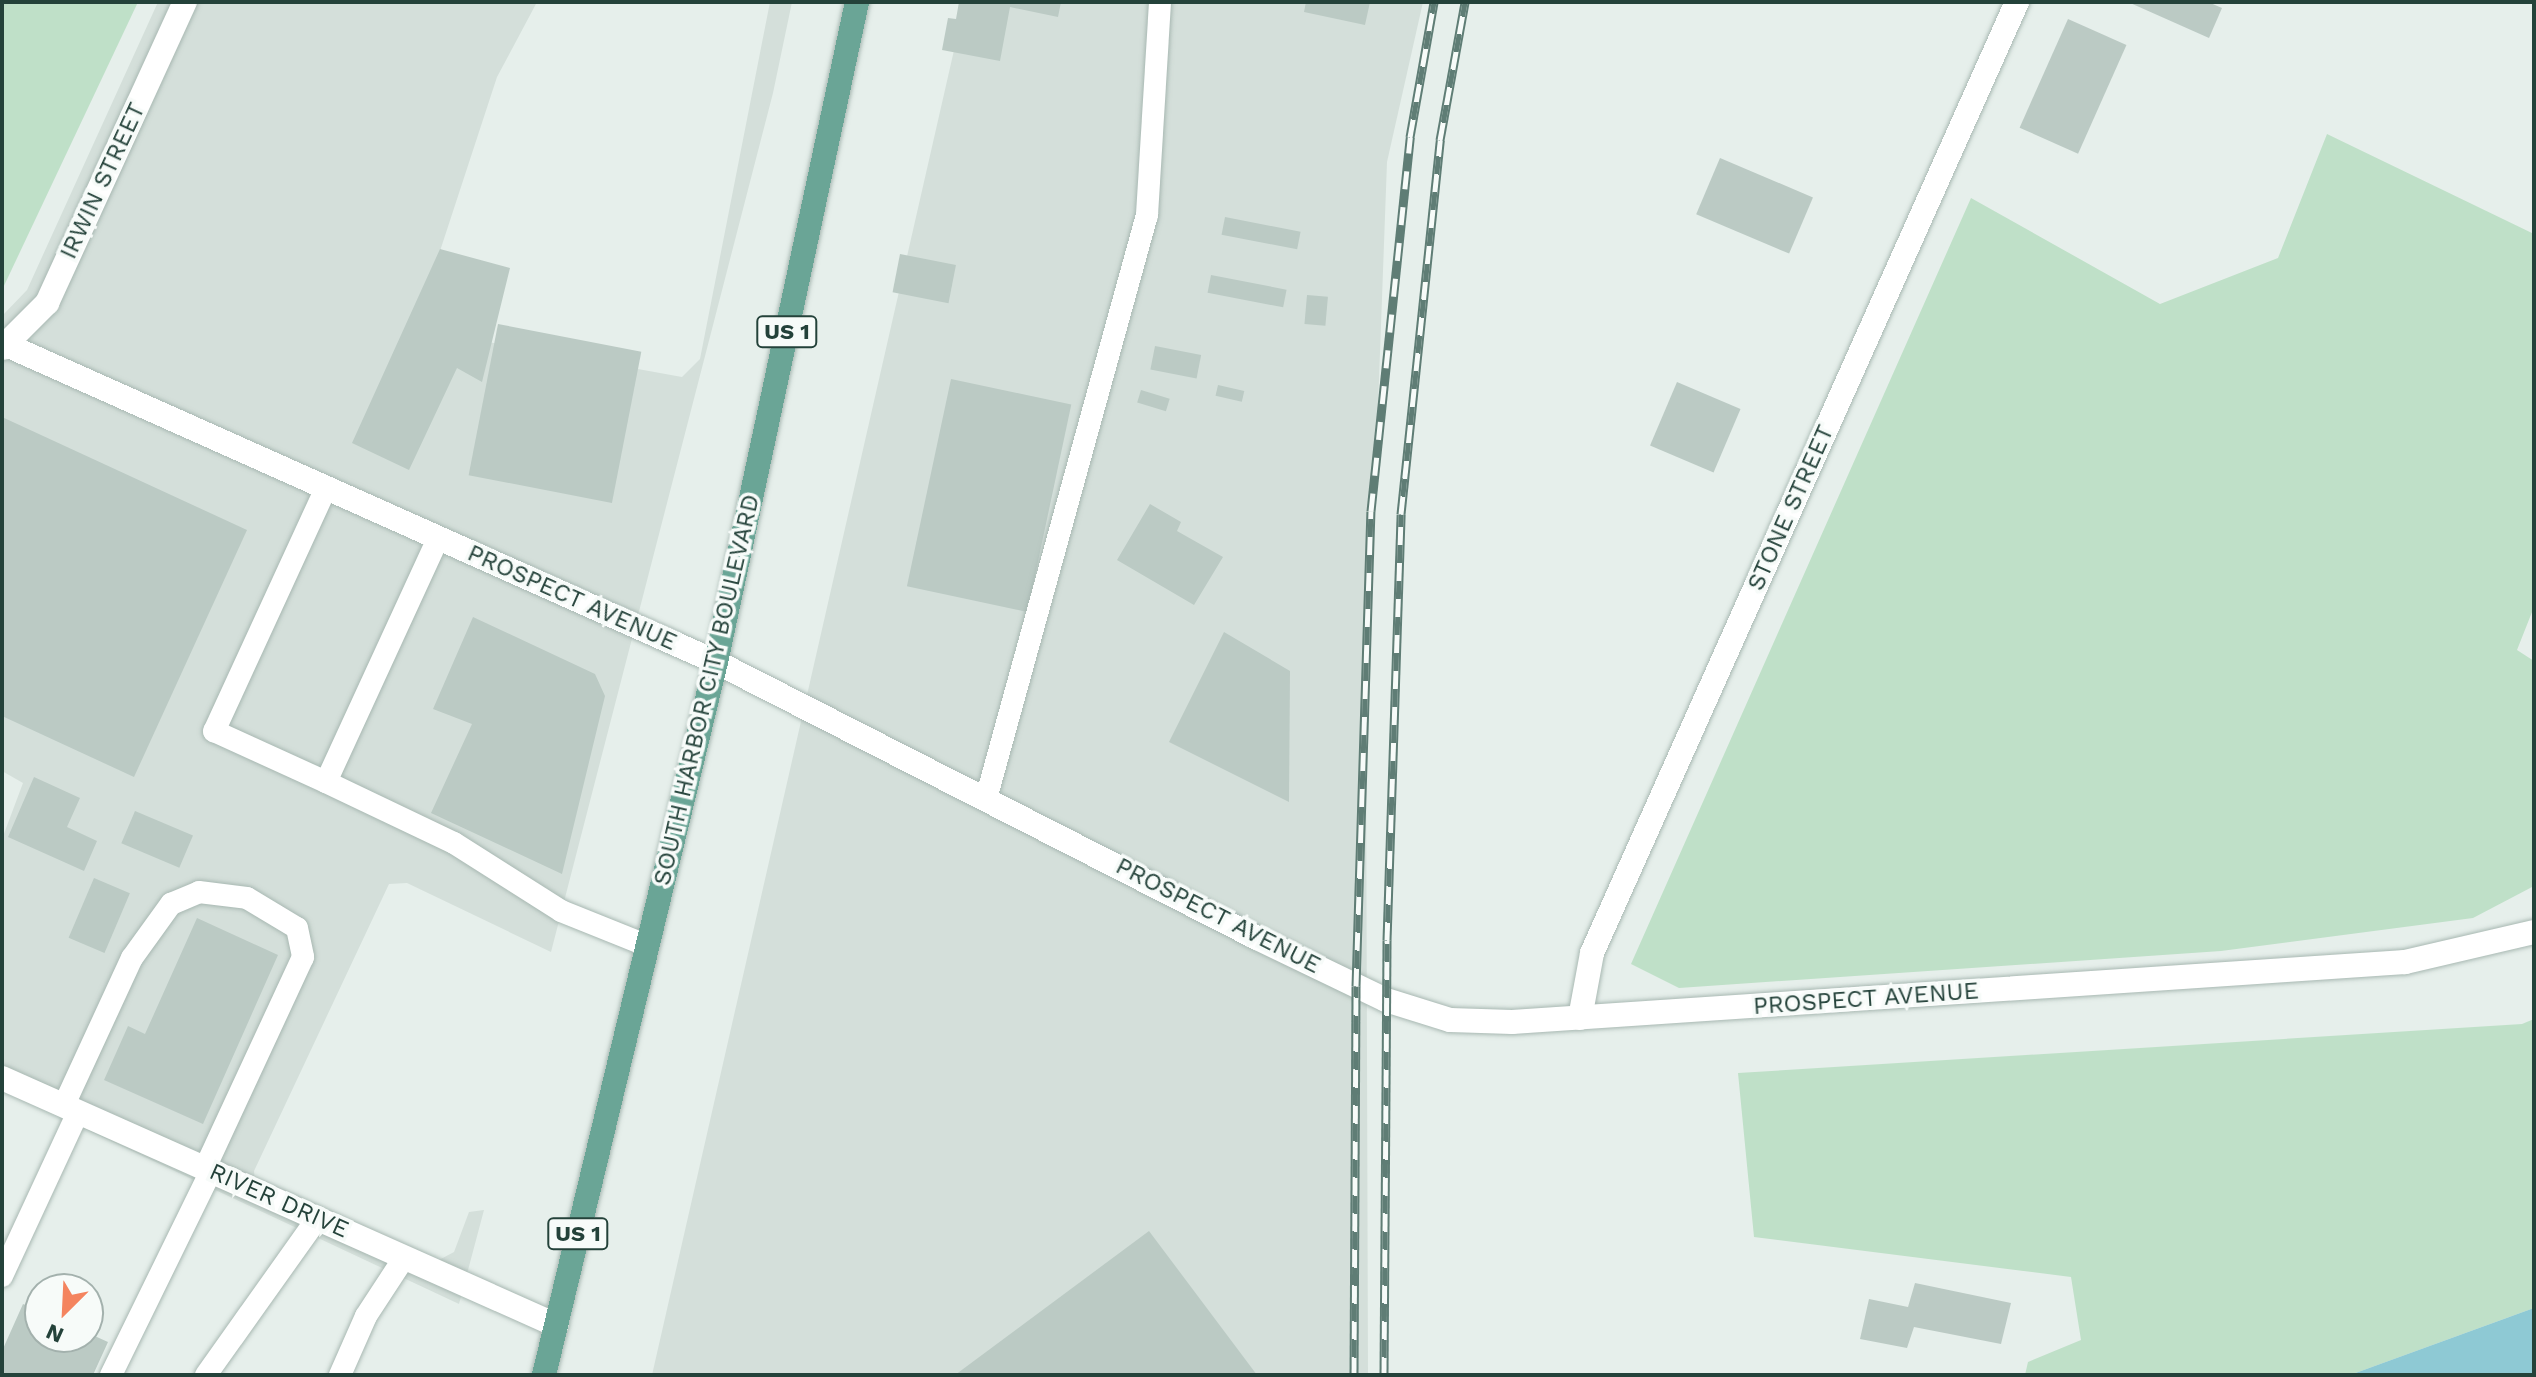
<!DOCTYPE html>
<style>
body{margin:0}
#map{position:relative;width:2536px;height:1377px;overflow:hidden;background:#e6efeb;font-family:"Work Sans",sans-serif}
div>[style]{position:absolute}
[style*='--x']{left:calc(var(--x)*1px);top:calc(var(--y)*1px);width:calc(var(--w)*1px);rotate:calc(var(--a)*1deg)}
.built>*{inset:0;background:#d4dfda}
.green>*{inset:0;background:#bfe0c8}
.water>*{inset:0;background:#8ec9d4}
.building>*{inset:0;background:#bbcac4;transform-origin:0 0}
.roads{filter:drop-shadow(0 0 2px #a8b8b2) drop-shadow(0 0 2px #a8b8b2)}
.service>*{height:22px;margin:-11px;padding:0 11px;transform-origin:11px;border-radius:11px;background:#fff}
.minor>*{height:24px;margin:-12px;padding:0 12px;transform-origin:12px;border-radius:12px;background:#fff}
.primary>*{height:24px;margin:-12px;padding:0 12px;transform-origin:12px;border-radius:12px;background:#6aa596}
.rail>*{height:9px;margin-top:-4.5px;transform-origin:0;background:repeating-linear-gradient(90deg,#f7fbf9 0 18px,#5f7d75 0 36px);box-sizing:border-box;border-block:2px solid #5f7d75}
span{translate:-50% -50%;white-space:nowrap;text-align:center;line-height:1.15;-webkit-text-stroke:7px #f7fbf9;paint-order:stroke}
.shield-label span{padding:2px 6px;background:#f7fbf9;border:2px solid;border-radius:6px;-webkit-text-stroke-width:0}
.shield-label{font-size:22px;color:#24423a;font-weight:700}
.street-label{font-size:24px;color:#24423a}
.frame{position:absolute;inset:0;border:4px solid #24423a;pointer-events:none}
.north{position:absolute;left:24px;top:1273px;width:80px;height:80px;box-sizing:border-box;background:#f7fbf9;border:2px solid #a3b1ad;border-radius:50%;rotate:204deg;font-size:22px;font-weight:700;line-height:32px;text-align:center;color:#24423a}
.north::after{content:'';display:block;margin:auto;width:28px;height:36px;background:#f4845f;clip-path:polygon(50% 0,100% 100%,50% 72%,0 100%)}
</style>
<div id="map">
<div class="built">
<i style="clip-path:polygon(158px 2px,537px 2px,497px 77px,440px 251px,488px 342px,682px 377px,700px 359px,770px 2px,792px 2px,773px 93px,551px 952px,407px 883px,389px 884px,254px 1171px,255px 1184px,437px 1261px,454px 1252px,469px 1212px,484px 1210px,459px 1304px,2px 1090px,2px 839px,23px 783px,2px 771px,2px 316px,27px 290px)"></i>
<i style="clip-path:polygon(965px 2px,1423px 2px,1387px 162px,1366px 734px,1368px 1375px,652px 1375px)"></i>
</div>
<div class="green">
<i style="clip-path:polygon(2px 2px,138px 2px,2px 290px)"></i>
<i style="clip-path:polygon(2327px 134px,2534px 234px,2534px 607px,2517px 650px,2534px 661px,2534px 886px,2473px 918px,2221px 951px,1679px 988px,1631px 964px,1971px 198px,2160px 304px,2278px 258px)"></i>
<i style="clip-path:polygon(2534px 1019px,2534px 1308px,2350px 1375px,2025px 1375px,2028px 1362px,2081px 1340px,2071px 1277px,1754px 1237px,1738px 1073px,2522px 1024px)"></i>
</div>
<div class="water">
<i style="clip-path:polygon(2534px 1308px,2534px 1375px,2350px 1375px)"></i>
</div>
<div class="building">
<i style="clip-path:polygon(959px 2px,1061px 2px,1058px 17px,1010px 7px,1000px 61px,942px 50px,948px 18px,956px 19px)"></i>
<i style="clip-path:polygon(1306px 2px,1370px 2px,1365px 25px,1304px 12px)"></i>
<i style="clip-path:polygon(2128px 2px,2208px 2px,2222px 8px,2209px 38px)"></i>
<i style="left:2068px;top:19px;width:64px;height:119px;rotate:24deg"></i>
<i style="left:1720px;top:158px;width:101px;height:61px;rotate:23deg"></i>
<i style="left:1225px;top:217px;width:77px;height:18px;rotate:11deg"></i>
<i style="clip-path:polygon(440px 249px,510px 268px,482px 382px,457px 368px,409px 470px,352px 443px)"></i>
<i style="left:900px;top:254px;width:57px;height:39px;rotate:11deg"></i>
<i style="left:1211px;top:275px;width:77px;height:18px;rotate:11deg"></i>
<i style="left:1307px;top:295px;width:21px;height:29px;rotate:5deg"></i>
<i style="left:498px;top:324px;width:146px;height:154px;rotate:11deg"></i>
<i style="left:1155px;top:346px;width:47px;height:24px;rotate:11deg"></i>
<i style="left:951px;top:379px;width:123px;height:212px;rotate:12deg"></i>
<i style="left:1677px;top:382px;width:69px;height:69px;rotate:23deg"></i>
<i style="left:1218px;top:385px;width:27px;height:11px;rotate:13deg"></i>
<i style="left:1141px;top:390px;width:30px;height:13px;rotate:17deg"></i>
<i style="clip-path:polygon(2px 417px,247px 530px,134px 777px,2px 716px)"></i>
<i style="clip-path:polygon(1150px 504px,1181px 522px,1177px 531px,1223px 557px,1194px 605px,1117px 560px)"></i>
<i style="clip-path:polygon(473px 617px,595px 674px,605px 696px,562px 874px,431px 813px,472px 724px,433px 709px)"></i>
<i style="clip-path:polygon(1224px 632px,1290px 671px,1289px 802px,1169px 742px)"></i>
<i style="clip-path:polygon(34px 777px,80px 798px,67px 827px,97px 841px,84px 871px,8px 837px)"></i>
<i style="left:135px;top:811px;width:63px;height:35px;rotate:23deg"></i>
<i style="left:94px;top:878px;width:39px;height:65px;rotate:23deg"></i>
<i style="clip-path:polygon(197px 918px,278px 955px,203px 1124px,104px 1080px,128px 1026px,145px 1034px)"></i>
<i style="clip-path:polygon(1149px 1231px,1257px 1375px,955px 1375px)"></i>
<i style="clip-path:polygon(1915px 1283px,2011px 1303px,2001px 1344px,1914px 1327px,1907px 1348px,1860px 1339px,1869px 1299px,1908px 1307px)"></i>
<i style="clip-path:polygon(23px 1304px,40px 1311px,40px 1337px,88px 1337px,88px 1333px,108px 1342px,93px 1375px,2px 1375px,2px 1351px)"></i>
</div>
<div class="roads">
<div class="service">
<i style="--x:326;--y:488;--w:268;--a:114.7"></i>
<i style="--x:214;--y:731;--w:123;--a:24.5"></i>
<i style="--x:326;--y:782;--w:268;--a:-65.3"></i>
<i style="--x:326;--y:782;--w:142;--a:25.5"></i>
<i style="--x:454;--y:843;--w:127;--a:32.4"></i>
<i style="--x:561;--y:911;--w:94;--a:21.9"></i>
<i style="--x:986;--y:799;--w:606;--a:-74.59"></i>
<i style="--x:1147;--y:215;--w:213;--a:-86.5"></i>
<i style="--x:64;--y:1105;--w:162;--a:-65.2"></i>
<i style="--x:132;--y:958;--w:67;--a:-54.2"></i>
<i style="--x:171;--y:904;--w:30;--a:-23"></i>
<i style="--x:199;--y:892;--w:48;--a:7.1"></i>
<i style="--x:247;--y:898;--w:58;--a:31"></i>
<i style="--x:297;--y:928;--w:30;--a:78"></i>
<i style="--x:303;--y:957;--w:233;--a:114.9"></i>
<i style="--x:2;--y:1276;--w:181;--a:-65.1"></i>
<i style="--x:111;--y:1375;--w:227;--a:-63.9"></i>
<i style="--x:206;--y:1375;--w:191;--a:-54.6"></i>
<i style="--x:340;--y:1375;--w:64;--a:-66.2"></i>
<i style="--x:366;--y:1316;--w:69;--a:-56.8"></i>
</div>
<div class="minor">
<i style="--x:2;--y:343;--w:782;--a:24.07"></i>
<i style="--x:716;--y:662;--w:607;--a:27.03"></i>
<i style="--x:1257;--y:938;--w:143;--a:25.7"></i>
<i style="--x:1386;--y:1000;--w:67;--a:17.4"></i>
<i style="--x:1450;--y:1020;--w:62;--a:1.8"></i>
<i style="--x:1512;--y:1022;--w:895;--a:-3.84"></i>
<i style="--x:2405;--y:962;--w:132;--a:-13.1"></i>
<i style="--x:2;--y:348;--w:64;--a:-45"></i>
<i style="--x:47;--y:303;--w:331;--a:-65.4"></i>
<i style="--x:1580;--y:1018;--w:66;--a:-79.5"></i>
<i style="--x:1592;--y:953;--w:1042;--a:-65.92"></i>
<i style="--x:2;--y:1078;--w:607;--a:24.03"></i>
</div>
<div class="primary">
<i style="--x:544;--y:1375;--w:733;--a:-76.44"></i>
<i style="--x:716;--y:662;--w:675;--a:-77.94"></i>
</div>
</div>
<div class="rail">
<i style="--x:1354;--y:1375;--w:389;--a:-89.7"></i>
<i style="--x:1356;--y:986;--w:475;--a:-88.2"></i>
<i style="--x:1371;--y:511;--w:376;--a:-84"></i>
<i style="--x:1410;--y:137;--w:137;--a:-79.9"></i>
<i style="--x:1384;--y:1375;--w:435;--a:-89.6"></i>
<i style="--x:1387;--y:940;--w:426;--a:-88.1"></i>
<i style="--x:1401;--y:514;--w:376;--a:-84"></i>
<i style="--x:1440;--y:140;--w:140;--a:-79.7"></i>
</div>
<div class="shield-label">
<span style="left:787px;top:332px">US 1</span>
<span style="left:578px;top:1234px">US 1</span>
</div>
<div class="street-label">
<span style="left:103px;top:181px;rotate:-65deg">IRWIN STREET</span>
<span style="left:1791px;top:508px;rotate:-66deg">STONE STREET</span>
<span style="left:572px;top:598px;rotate:24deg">PROSPECT AVENUE</span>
<span style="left:707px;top:690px;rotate:-77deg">SOUTH HARBOR CITY BOULEVARD</span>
<span style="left:1218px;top:916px;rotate:27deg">PROSPECT AVENUE</span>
<span style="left:1866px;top:999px;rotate:-4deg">PROSPECT AVENUE</span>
<span style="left:279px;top:1201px;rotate:24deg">RIVER DRIVE</span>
</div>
<div class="frame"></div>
<div class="north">N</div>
</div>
